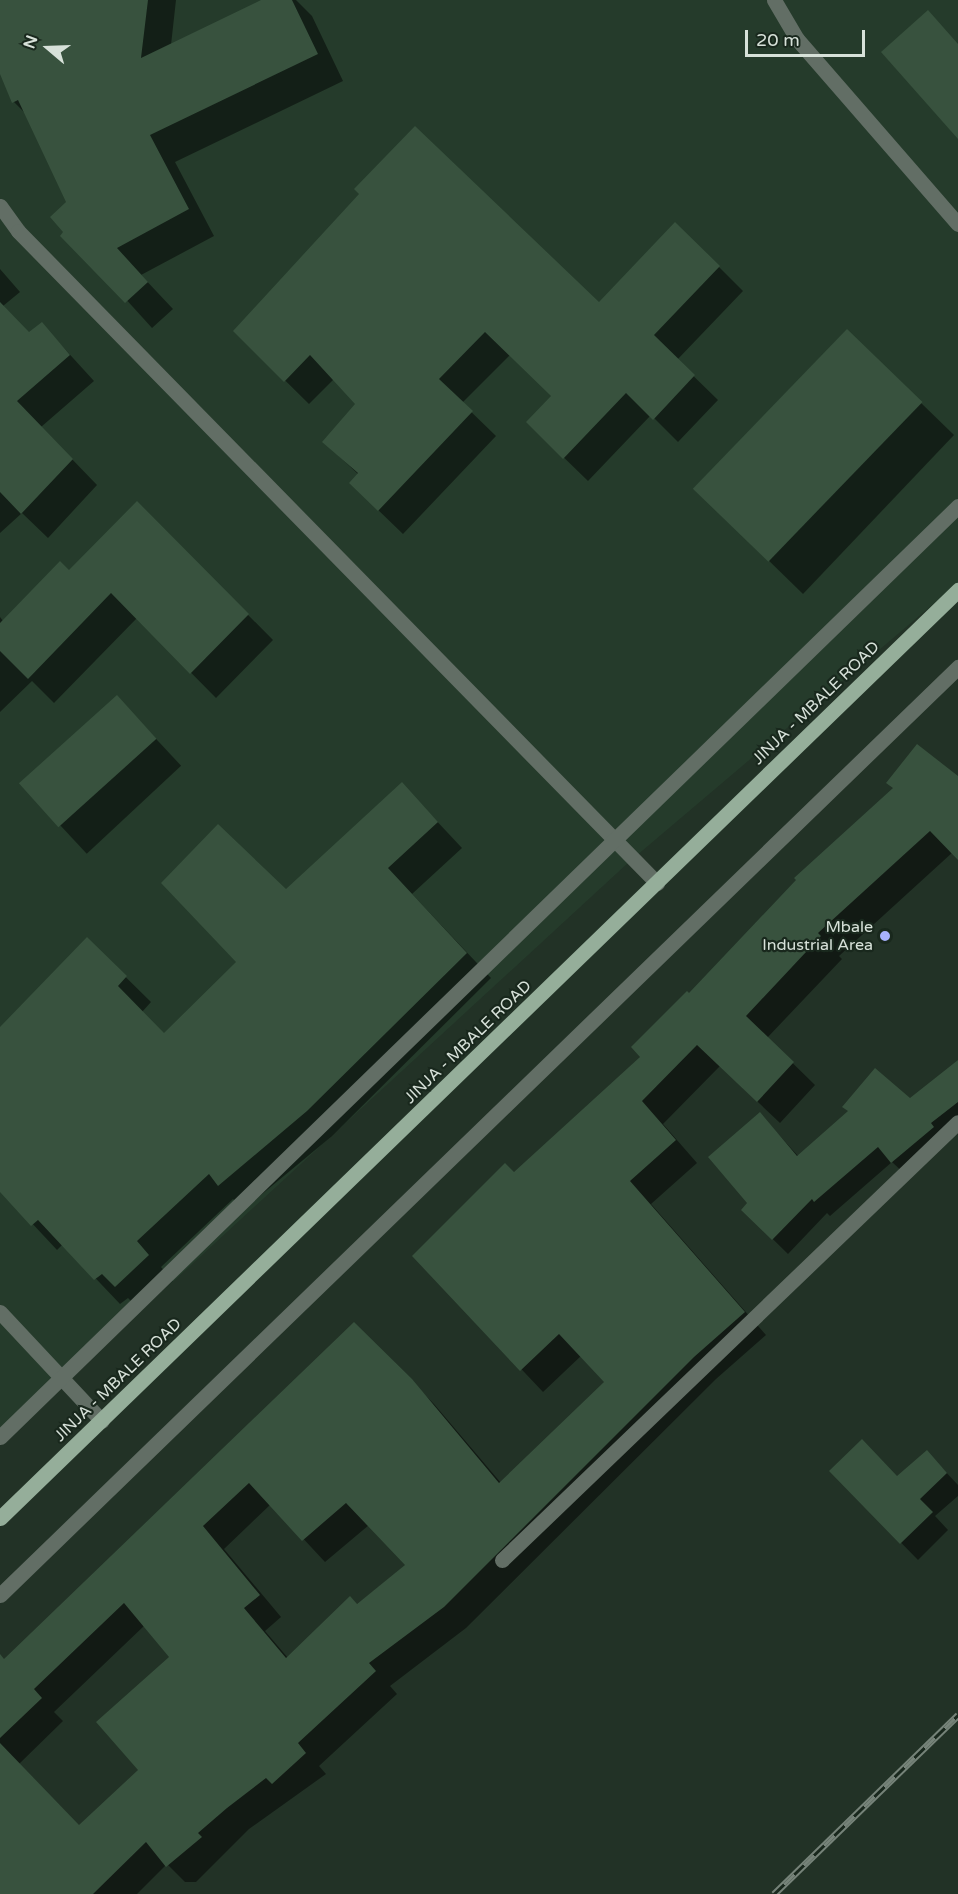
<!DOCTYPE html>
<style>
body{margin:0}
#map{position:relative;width:958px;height:1894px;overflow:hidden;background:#223226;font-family:"Varela Round",sans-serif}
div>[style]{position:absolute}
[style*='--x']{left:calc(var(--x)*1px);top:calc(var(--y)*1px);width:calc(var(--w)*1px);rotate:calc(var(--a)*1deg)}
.built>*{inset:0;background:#253b2b}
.shadow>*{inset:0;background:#0007;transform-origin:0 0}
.building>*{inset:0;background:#38523e;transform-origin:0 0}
.minor>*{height:15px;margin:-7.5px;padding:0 7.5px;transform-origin:7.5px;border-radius:7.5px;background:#626e65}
.major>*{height:15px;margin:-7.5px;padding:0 7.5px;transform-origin:7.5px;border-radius:7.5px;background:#95ae9a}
.rail>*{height:7px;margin-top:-3.5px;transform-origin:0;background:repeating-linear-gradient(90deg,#19281d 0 14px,#768379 0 28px);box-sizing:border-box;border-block:2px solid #768379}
.dots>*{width:16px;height:16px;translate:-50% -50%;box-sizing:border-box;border:3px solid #19281d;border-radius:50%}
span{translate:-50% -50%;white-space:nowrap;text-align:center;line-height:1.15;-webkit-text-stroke:4.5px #19281d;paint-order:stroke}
.street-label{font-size:16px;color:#d7e1d9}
.poi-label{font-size:16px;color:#d7e1d9}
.right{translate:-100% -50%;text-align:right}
.north{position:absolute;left:18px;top:18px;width:60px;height:60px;-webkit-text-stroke:4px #19281d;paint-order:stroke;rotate:289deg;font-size:16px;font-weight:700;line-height:24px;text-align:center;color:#d7e1d9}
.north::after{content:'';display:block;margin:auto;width:21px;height:27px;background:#d7e1d9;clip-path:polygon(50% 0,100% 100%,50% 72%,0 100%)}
.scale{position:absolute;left:745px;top:30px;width:120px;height:27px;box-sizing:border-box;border:3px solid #d7e1d9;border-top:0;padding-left:8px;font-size:18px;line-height:21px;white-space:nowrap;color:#d7e1d9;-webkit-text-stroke:4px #19281d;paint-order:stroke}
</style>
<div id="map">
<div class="built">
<i style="clip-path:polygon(0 0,958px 0,958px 583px,629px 862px,0 1441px)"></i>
</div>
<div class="shadow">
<i style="clip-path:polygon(0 0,176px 0,171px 45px,264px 0,296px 0,312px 16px,343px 81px,175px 162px,214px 236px,141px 275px,173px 309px,152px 328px,65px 232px,68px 202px,27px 115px,14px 102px,0 70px)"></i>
<i style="clip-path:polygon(719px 267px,743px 291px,677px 360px,718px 400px,678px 442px,651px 415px,588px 481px,552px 446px,553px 396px,510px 355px,462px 403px,496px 436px,403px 534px,375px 507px,359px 475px,324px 442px,357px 404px,334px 379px,309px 404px,235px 331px,599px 304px)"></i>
<i style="clip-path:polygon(0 269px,20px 292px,3px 306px,29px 334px,42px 324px,94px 381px,41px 427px,97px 485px,48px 538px,22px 513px,0 533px)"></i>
<i style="clip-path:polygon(847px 331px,954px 435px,803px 594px,729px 522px)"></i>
<i style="clip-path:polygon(137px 503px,273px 640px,216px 698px,137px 618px,54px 703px,32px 681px,0 712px,0 617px,3px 621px,69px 572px)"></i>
<i style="left:117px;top:697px;width:94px;height:129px;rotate:47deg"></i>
<i style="clip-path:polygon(evenodd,958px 779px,958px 858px,953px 852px,839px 956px,842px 959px,767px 1038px,815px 1085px,780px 1123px,720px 1066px,663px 1124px,697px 1163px,651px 1204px,766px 1335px,716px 1379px,466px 1628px,390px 1686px,397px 1694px,319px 1766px,326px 1774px,249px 1829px,196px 1882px,185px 1882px,167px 1864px,137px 1894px,79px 1894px,0 1811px,0 1656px,4px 1661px,354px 1324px,434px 1404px,501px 1483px,606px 1382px,582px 1355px,543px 1392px,414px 1256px,514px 1174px,643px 1057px,689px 995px,958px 779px,271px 1504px,325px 1562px,369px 1525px,407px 1565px,288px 1658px,265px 1631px,281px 1617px,224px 1549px,271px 1504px,958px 779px,145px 1625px,171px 1657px,140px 1770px,80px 1827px,19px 1764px,63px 1721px,54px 1712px,145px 1625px)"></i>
<i style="clip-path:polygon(402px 784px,462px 848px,412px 894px,491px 978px,332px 1136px,244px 1209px,233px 1199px,161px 1267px,173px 1281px,141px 1311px,128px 1298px,120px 1304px,63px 1244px,57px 1250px,0 1189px,0 1030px,87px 939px,151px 1002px,142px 1012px,165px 1035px,238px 962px,286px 892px)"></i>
<i style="clip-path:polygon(958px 1062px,958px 1127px,907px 1176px,892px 1162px,830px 1216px,827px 1213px,788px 1254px,743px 1210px,749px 1203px,760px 1114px,799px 1157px,910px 1100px)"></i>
<i style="clip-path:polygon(943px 1469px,958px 1485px,958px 1496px,935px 1516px,948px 1530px,918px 1560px,831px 1471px,897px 1478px)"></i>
</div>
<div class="building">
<i style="clip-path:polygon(0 0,148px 0,141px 58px,261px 0,292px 0,318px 54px,150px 135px,189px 209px,117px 248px,148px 282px,125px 303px,60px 236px,63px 232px,50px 217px,66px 202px,18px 100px,12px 103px,0 74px)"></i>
<i style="clip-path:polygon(928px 10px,958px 44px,958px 139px,881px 52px)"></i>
<i style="clip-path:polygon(415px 126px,599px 302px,675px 222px,720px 266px,654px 335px,695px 375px,653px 420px,626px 393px,563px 459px,526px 422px,551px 396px,485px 332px,439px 379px,473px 411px,378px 511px,349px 483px,358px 473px,322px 442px,355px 404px,310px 355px,284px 382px,233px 331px,359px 194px,354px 189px)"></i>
<i style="clip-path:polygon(0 302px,29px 332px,42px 322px,70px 355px,17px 401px,73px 459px,21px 514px,0 492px)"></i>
<i style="left:847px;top:329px;width:105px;height:222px;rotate:44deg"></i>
<i style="clip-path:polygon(137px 501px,249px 614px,190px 674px,111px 593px,28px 679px,0 651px,0 623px,60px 561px,69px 570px)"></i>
<i style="left:117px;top:695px;width:59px;height:132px;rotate:48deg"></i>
<i style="clip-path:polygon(evenodd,917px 744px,958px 776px,958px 860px,930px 831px,818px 933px,821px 936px,746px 1016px,794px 1062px,757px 1102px,697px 1045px,642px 1101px,676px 1140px,630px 1181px,745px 1312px,694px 1357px,444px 1607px,369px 1663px,376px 1671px,298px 1743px,306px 1753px,272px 1784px,266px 1778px,227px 1808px,198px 1833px,202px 1837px,166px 1867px,146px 1842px,93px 1894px,0 1894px,0 1743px,79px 1825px,138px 1770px,96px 1722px,169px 1657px,124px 1603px,34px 1689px,42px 1698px,0 1738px,0 1654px,4px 1659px,354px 1322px,412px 1379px,499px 1483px,604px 1382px,559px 1334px,520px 1371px,412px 1256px,505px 1163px,514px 1172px,640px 1057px,631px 1047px,687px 991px,689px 993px,796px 880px,794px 878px,893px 788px,886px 783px,917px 744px,249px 1483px,302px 1541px,346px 1503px,405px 1565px,357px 1604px,350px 1596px,286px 1658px,244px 1608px,260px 1595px,203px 1526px,249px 1483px)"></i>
<i style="clip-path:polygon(402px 782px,438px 822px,388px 868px,467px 953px,307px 1111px,218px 1186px,209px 1174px,137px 1241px,149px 1255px,115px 1287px,102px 1274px,94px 1280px,38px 1220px,31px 1226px,0 1192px,0 1027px,87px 937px,127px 976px,118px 986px,164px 1033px,236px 962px,161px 883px,218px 824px,286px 889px)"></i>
<i style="clip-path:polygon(958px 1060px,958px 1102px,931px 1123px,934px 1127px,891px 1163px,878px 1147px,814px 1202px,812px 1199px,772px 1240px,741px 1210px,747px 1203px,708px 1157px,760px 1112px,797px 1156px,848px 1111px,842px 1107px,875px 1068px,910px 1098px)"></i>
<i style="clip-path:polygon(862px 1439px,897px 1476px,927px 1450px,947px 1473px,920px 1499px,933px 1512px,900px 1544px,829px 1471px)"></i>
</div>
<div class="minor">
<i style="--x:774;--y:0;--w:45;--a:59.5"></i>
<i style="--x:797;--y:39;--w:245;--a:49"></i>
<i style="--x:0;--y:206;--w:31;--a:54"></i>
<i style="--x:18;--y:231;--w:913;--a:45.58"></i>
<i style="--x:0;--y:1312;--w:149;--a:46.9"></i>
<i style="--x:0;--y:1437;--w:1336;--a:-44.18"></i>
<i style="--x:502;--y:1560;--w:632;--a:-43.85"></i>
<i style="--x:0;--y:1595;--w:1334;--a:-44.09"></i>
</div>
<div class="major">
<i style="--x:0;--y:1518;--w:1334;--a:-44.09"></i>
</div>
<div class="rail">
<i style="--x:774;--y:1894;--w:257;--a:-44.2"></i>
</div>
<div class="dots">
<i style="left:885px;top:936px;background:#a7b1fc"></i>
</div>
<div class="street-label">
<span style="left:816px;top:703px;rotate:-44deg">JINJA - MBALE ROAD</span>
<span style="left:468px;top:1042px;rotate:-44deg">JINJA - MBALE ROAD</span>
<span style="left:118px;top:1380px;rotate:-44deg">JINJA - MBALE ROAD</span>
</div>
<div class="poi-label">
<span class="right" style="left:873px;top:936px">Mbale<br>Industrial Area</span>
</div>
<div class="north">N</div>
<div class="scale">20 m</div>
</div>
